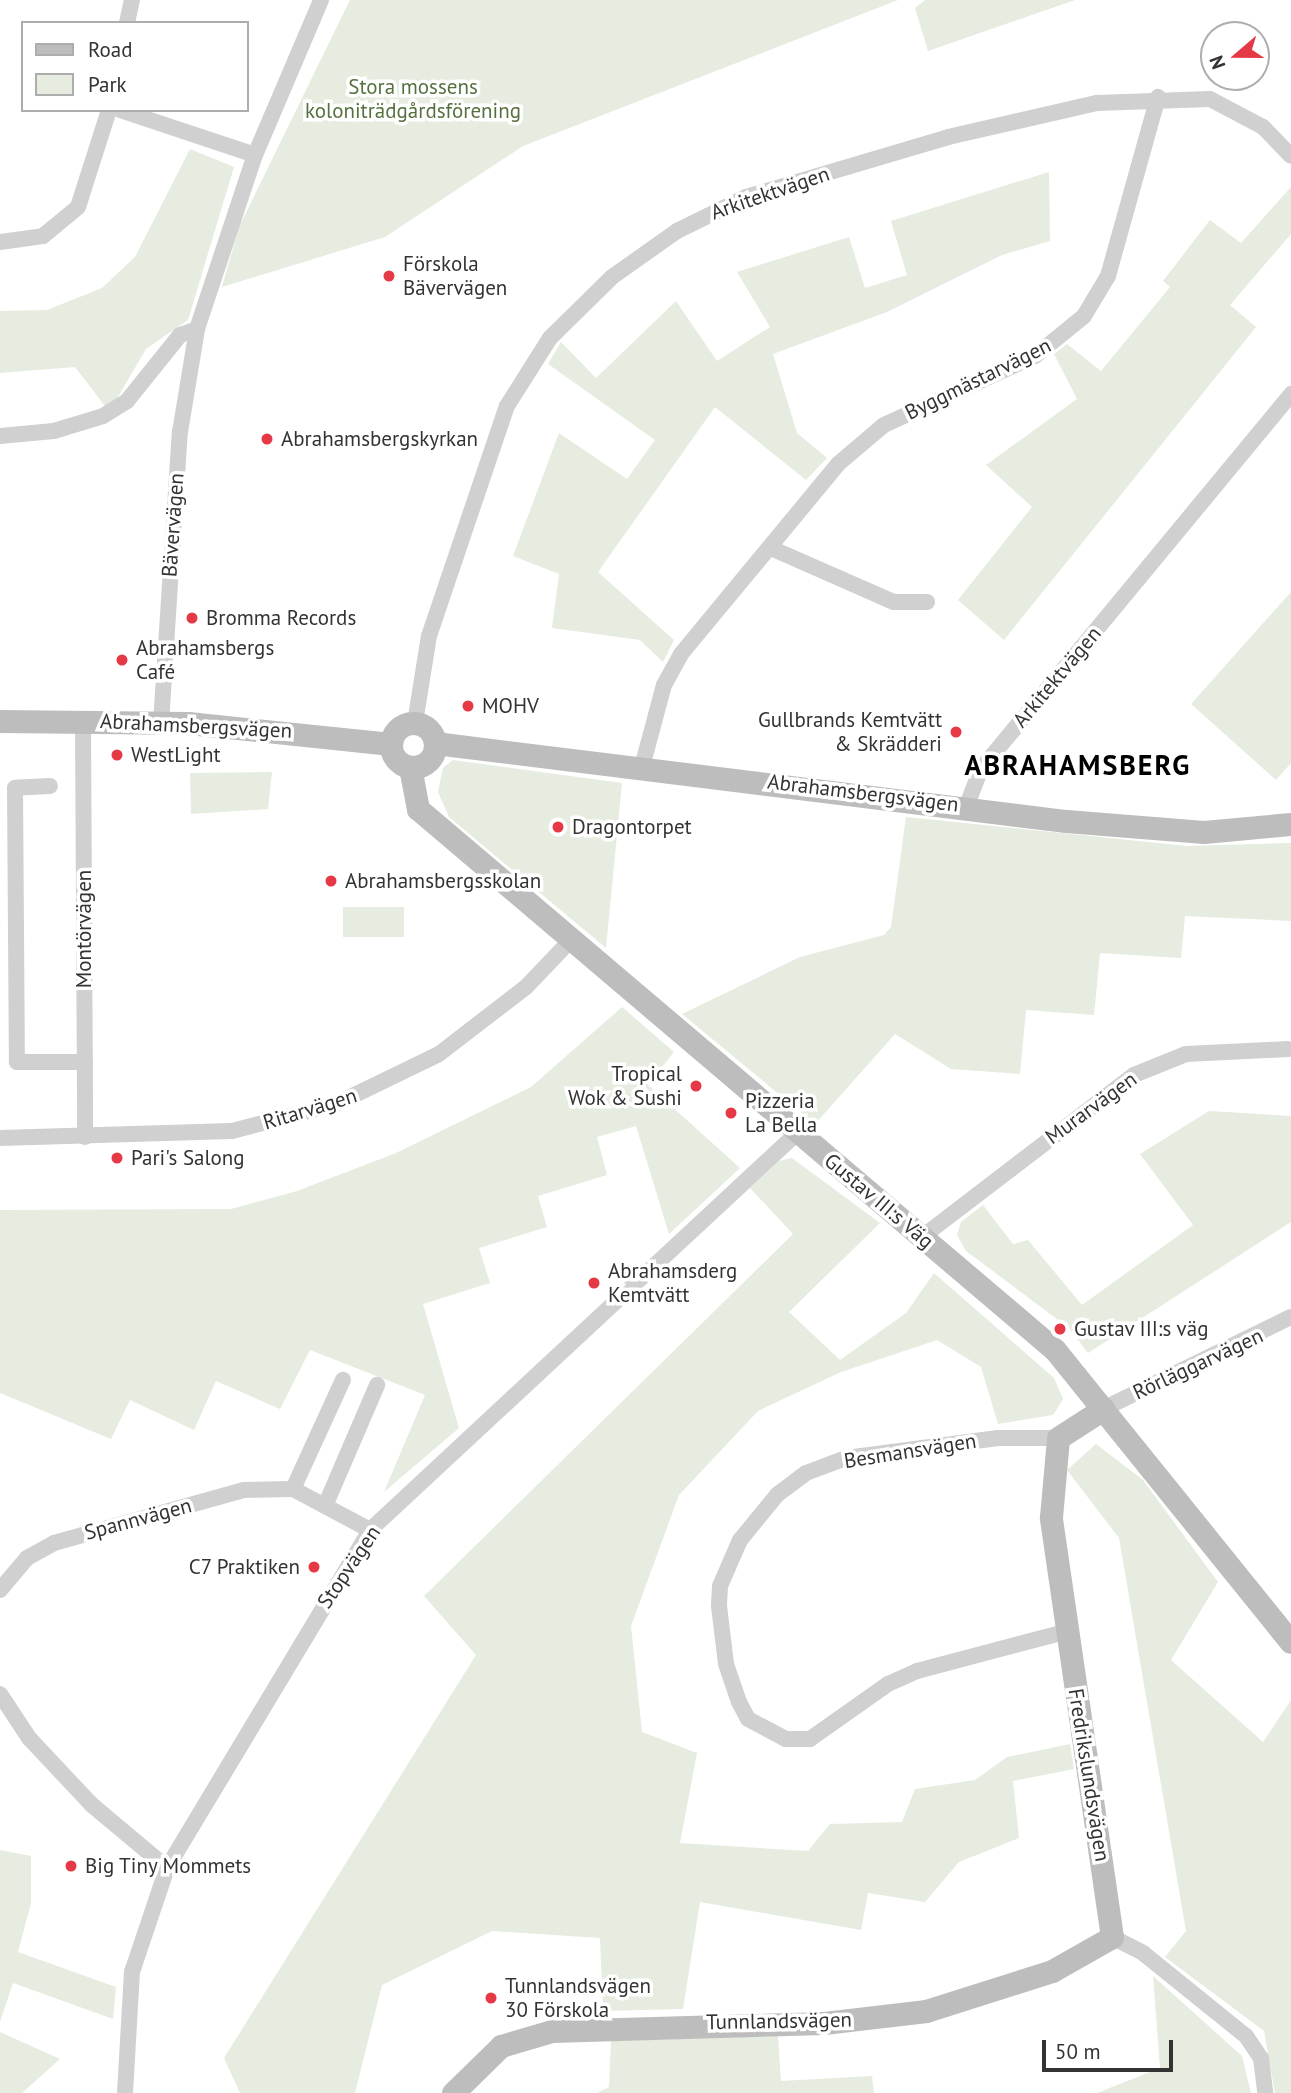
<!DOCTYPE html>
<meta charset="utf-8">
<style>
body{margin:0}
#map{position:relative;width:1291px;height:2093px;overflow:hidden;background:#fff;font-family:"PT Sans",sans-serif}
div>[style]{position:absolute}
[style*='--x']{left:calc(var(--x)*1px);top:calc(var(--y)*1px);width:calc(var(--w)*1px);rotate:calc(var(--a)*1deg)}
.green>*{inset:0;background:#e6ecdf;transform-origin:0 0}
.street>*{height:16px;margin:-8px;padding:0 8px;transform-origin:8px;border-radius:8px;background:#d0d0d0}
.secondary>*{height:23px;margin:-11.5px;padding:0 11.5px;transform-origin:11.5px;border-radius:11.5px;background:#bdbdbd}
.secondary>.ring{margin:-11.5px;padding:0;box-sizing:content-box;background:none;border:23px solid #bdbdbd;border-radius:50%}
.dots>*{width:19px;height:19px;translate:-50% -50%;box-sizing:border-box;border:4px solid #fff;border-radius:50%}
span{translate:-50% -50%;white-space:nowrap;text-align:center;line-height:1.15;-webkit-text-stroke:7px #fff;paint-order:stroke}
.park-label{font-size:21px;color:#56703f}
.street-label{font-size:21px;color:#333}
.poi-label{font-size:21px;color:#333}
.left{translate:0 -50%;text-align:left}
.right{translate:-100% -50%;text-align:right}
.district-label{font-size:28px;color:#000;font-weight:700;letter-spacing:2px}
.legend{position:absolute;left:21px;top:21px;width:228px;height:91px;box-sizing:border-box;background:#fff;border:2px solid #adadad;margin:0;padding:9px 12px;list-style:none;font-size:21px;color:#333}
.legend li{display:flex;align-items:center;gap:14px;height:35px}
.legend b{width:35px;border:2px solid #adadad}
.north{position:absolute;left:1200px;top:21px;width:70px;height:70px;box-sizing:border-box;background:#fff;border:2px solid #adadad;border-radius:50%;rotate:250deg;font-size:19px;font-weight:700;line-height:28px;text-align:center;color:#333}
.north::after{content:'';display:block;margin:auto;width:24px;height:32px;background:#e63946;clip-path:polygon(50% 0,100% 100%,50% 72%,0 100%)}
.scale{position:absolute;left:1042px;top:2040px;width:131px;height:32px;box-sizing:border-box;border:4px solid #333;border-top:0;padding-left:9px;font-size:21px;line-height:24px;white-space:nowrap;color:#333;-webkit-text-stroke:5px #fff;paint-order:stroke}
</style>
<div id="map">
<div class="green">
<i style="clip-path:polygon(350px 0,898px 0,523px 146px,385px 237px,222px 287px,239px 227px)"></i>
<i style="clip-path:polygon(925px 0,1075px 0,928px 51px,915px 8px)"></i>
<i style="clip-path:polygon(190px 149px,234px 167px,188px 320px,146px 349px,115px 402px,105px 406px,75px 367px,0 373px,0 311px,47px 310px,102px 288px,135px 257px)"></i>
<i style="clip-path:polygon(1049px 172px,1050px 241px,1002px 255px,887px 312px,773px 354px,797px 433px,827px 458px,806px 480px,715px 407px,598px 572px,674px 640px,663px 662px,640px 640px,552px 628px,559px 574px,513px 556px,559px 433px,627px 479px,655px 440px,548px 364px,561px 342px,596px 378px,676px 301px,717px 361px,770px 327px,737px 272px,849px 237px,865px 288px,907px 275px,891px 221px)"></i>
<i style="clip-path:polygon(1291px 187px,1291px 234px,1230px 305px,1256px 327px,1004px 640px,958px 600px,1032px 507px,986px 465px,1077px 399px,1054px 354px,1067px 344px,1101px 371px,1170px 287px,1163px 281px,1210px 220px,1241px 243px)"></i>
<i style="clip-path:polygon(1291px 592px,1291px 763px,1276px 780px,1191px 704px)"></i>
<i style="clip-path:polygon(453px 760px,622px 783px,606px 948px,449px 817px,438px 792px,443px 768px)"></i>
<i style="clip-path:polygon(272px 772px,268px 809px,191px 814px,190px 773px)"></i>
<i style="clip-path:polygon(906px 817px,1187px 846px,1291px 843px,1291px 921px,1185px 916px,1181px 958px,1100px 953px,1094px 1015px,1026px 1010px,1020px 1074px,951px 1069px,895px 1034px,815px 1124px,682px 1014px,800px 957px,884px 935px,891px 927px)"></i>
<i style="left:404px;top:907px;width:30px;height:61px;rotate:90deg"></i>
<i style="clip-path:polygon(622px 1007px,674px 1052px,648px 1085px,740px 1168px,669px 1234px,636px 1126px,597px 1137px,607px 1175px,538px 1196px,547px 1227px,479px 1248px,490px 1283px,423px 1304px,459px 1428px,384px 1492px,425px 1395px,310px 1350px,280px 1409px,216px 1381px,194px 1430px,130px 1400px,111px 1439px,0 1393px,0 1210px,231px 1209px,297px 1191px,396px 1153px,531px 1087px)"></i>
<i style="clip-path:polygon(1209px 1111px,1291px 1116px,1291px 1222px,1088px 1353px,1069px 1328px,966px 1251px,957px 1235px,961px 1222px,983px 1205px,1013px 1244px,1028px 1240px,1082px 1305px,1193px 1225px,1140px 1154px)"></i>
<i style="clip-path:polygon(792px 1158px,880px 1223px,789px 1312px,840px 1360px,906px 1313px,934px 1273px,1054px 1378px,1063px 1399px,1053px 1415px,998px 1424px,981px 1367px,937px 1340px,841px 1372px,758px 1411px,679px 1495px,631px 1626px,642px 1732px,697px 1753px,680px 1843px,808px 1851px,830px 1824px,902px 1822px,915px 1789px,975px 1780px,1007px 1757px,1070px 1744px,1074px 1769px,1013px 1781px,1019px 1838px,959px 1862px,925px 1902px,868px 1893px,861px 1930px,700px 1902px,683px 2009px,603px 2011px,600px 1938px,492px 1931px,382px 1985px,355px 2093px,240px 2093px,224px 2058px,476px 1655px,424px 1596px,793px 1234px,750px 1188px,779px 1161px)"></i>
<i style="clip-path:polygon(1096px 1444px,1143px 1480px,1218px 1582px,1171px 1660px,1263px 1742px,1291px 1700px,1291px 2093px,1275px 2093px,1264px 2031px,1165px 1957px,1186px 1931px,1119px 1538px,1067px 1470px)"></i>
<i style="clip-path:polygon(0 1850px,31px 1856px,31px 1903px,18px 1952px,116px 1987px,113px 2019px,13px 1983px,0 2022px)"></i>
<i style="clip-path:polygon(1153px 1976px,1242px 2056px,1251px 2093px,1097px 2093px,1160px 2068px)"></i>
<i style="clip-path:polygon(0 2032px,60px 2059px,22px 2093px,0 2093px)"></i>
<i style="clip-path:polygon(778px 2036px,781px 2081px,872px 2076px,874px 2093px,597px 2093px,609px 2087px,611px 2041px)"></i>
</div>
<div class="street">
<i style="--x:127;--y:23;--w:24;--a:-78"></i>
<i style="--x:120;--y:110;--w:142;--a:18.4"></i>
<i style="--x:0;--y:242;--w:43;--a:-7.9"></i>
<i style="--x:43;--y:236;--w:45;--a:-39.6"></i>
<i style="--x:78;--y:207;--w:102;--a:-72.3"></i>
<i style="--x:0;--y:436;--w:54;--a:-5.3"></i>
<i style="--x:54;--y:431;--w:51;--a:-17"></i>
<i style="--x:103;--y:416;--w:28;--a:-32"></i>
<i style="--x:127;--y:401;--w:85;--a:-51.2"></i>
<i style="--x:180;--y:335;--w:18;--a:-19"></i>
<i style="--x:773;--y:549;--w:132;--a:23.7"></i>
<i style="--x:894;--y:602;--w:33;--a:0"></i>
<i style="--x:83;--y:720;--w:417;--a:89.7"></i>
<i style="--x:161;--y:723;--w:292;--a:-86.3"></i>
<i style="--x:180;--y:432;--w:104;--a:-80.6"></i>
<i style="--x:197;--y:329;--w:183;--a:-71.6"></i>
<i style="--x:255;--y:155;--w:168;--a:-66.9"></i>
<i style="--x:415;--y:723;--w:88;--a:-80.9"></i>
<i style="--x:429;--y:636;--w:243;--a:-71.3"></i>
<i style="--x:507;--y:406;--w:80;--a:-57.7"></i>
<i style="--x:550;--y:338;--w:87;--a:-44.5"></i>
<i style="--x:612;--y:277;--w:80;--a:-35.3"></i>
<i style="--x:677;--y:231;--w:77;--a:-26.2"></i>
<i style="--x:746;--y:197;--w:211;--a:-16.5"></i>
<i style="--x:948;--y:137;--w:153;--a:-12.9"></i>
<i style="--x:1097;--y:103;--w:113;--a:-2"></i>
<i style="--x:1210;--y:99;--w:60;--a:27.8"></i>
<i style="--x:1263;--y:127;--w:40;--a:46"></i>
<i style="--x:642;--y:767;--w:85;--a:-75"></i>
<i style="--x:664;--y:685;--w:35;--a:-61"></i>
<i style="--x:681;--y:654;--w:246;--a:-50.4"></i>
<i style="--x:838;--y:464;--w:60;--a:-40.3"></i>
<i style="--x:884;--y:425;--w:166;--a:-24.6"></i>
<i style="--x:1035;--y:356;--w:63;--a:-39.2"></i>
<i style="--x:1084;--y:316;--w:47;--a:-59"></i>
<i style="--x:1108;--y:276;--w:186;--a:-74.4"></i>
<i style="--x:50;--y:786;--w:35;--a:177"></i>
<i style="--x:15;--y:788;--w:274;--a:89.6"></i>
<i style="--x:17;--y:1062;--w:68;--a:0"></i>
<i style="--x:967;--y:805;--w:39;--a:-69"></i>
<i style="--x:981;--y:769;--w:487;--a:-50.4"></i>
<i style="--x:0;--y:1138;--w:232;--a:-1.7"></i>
<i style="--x:232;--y:1131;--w:107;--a:-14.6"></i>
<i style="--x:336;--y:1104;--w:114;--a:-25.9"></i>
<i style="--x:439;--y:1054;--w:110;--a:-37.6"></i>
<i style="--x:526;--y:987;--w:64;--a:-46.3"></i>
<i style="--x:922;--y:1237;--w:267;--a:-37.4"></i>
<i style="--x:1134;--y:1075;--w:56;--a:-22"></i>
<i style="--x:1186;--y:1054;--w:102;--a:-2.8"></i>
<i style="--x:1103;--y:1409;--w:209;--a:-26.1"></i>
<i style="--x:1058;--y:1438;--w:60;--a:180"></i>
<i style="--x:998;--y:1438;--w:153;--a:172.5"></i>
<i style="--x:846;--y:1458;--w:43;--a:159.4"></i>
<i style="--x:806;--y:1473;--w:36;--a:143"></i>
<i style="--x:777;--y:1495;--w:58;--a:129.4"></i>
<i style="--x:740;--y:1540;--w:50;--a:113.5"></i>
<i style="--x:720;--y:1586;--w:20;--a:93"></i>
<i style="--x:719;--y:1606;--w:58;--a:83.1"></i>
<i style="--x:726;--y:1664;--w:40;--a:71.1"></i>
<i style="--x:739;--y:1702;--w:19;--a:62"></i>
<i style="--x:748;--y:1719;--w:43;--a:27.8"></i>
<i style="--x:786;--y:1739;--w:24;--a:0"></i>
<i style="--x:810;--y:1739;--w:95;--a:-35.2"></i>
<i style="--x:888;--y:1684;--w:32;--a:-24"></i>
<i style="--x:917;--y:1671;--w:153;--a:-14.8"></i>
<i style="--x:293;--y:1489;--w:120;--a:-65.4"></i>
<i style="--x:325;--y:1506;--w:132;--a:-66.7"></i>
<i style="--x:0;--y:1590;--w:42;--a:-49.8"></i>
<i style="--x:27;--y:1558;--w:31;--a:-29"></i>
<i style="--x:54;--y:1543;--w:197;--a:-15.6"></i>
<i style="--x:244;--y:1490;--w:49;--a:-1.2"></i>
<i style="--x:293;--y:1489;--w:87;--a:28"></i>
<i style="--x:0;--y:1694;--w:53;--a:56.6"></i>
<i style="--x:29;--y:1738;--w:92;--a:46.8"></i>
<i style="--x:92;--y:1805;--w:98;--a:40"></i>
<i style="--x:1112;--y:1937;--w:35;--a:27"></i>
<i style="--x:1143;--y:1953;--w:132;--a:38.9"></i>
<i style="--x:1246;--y:2036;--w:27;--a:56"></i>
<i style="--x:1261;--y:2058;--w:35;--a:83"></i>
<i style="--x:125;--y:2093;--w:121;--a:-86.7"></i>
<i style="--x:132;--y:1972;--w:110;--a:-71.4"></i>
<i style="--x:167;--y:1868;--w:394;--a:-59"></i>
<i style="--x:370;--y:1530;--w:583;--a:-42.91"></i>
</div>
<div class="secondary">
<i style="--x:0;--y:721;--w:188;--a:0.6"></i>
<i style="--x:188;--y:723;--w:204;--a:5.9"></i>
<i class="ring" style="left:391px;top:723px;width:21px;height:21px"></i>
<i style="--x:435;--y:743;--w:636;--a:7.05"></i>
<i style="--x:1066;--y:821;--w:138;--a:4.6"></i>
<i style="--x:1204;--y:832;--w:87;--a:-5.3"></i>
<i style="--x:410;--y:767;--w:43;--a:79.2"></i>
<i style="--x:418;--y:809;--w:836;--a:40.34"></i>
<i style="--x:1055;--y:1350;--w:375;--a:51.1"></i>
<i style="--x:453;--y:2093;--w:67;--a:-44.4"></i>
<i style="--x:501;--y:2046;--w:53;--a:-16.4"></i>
<i style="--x:552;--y:2031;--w:272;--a:-1.7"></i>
<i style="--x:824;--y:2023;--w:103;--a:-6.7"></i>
<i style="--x:926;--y:2011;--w:132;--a:-17.6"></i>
<i style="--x:1052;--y:1971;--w:69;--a:-29.5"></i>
<i style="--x:1112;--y:1937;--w:424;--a:-98.3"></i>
<i style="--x:1051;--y:1517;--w:79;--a:-84.9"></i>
<i style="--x:1058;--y:1438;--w:54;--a:-32.8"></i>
</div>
<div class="dots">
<i style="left:389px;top:276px;background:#e63946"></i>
<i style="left:267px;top:439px;background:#e63946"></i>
<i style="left:192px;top:618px;background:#e63946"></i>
<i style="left:122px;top:660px;background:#e63946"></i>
<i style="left:468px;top:706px;background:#e63946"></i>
<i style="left:956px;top:732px;background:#e63946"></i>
<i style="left:117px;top:755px;background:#e63946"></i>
<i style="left:558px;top:827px;background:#e63946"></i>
<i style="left:331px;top:881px;background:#e63946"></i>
<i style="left:696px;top:1086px;background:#e63946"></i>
<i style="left:731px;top:1113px;background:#e63946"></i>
<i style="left:117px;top:1158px;background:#e63946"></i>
<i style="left:594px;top:1283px;background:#e63946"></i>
<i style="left:1060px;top:1329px;background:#e63946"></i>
<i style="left:314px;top:1567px;background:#e63946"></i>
<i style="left:71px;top:1866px;background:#e63946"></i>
<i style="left:491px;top:1998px;background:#e63946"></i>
</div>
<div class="park-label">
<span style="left:413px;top:99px">Stora mossens<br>koloniträdgårdsförening</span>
</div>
<div class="street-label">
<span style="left:770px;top:193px;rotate:-19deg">Arkitektvägen</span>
<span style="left:978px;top:379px;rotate:-26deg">Byggmästarvägen</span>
<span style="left:173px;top:525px;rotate:-86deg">Bävervägen</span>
<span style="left:1057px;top:677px;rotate:-50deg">Arkitektvägen</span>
<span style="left:196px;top:726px;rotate:3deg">Abrahamsbergsvägen</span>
<span style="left:863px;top:793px;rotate:7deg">Abrahamsbergsvägen</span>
<span style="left:84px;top:929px;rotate:-90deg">Montörvägen</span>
<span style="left:1091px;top:1108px;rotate:-36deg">Murarvägen</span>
<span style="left:310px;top:1109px;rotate:-17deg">Ritarvägen</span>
<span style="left:879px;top:1201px;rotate:40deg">Gustav III:s Väg</span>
<span style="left:1198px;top:1364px;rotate:-25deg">Rörläggarvägen</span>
<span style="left:910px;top:1451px;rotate:-9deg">Besmansvägen</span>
<span style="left:138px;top:1519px;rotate:-15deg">Spannvägen</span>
<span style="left:349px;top:1567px;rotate:-56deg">Stopvägen</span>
<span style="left:1089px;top:1775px;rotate:81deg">Fredrikslundsvägen</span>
<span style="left:779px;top:2021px;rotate:-1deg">Tunnlandsvägen</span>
</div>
<div class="poi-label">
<span class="left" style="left:403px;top:276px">Förskola<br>Bävervägen</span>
<span class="left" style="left:281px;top:439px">Abrahamsbergskyrkan</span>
<span class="left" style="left:206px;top:618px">Bromma Records</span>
<span class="left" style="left:136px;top:660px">Abrahamsbergs<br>Café</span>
<span class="left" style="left:482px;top:706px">MOHV</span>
<span class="right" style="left:942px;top:732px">Gullbrands Kemtvätt<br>&amp; Skrädderi</span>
<span class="left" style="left:131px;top:755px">WestLight</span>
<span class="left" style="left:572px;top:827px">Dragontorpet</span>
<span class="left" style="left:345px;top:881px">Abrahamsbergsskolan</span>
<span class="right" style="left:682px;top:1086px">Tropical<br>Wok &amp; Sushi</span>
<span class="left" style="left:745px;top:1113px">Pizzeria<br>La Bella</span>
<span class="left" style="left:131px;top:1158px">Pari's Salong</span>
<span class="left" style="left:608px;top:1283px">Abrahamsderg<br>Kemtvätt</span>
<span class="left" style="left:1074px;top:1329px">Gustav III:s väg</span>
<span class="right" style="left:300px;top:1567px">C7 Praktiken</span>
<span class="left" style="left:85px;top:1866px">Big Tiny Mommets</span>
<span class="left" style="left:505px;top:1998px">Tunnlandsvägen<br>30 Förskola</span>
</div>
<div class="district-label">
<span style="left:1078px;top:765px">ABRAHAMSBERG</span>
</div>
<ul class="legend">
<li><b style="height:9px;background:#bdbdbd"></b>Road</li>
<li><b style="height:19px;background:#e6ecdf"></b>Park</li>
</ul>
<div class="north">N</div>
<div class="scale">50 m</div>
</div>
